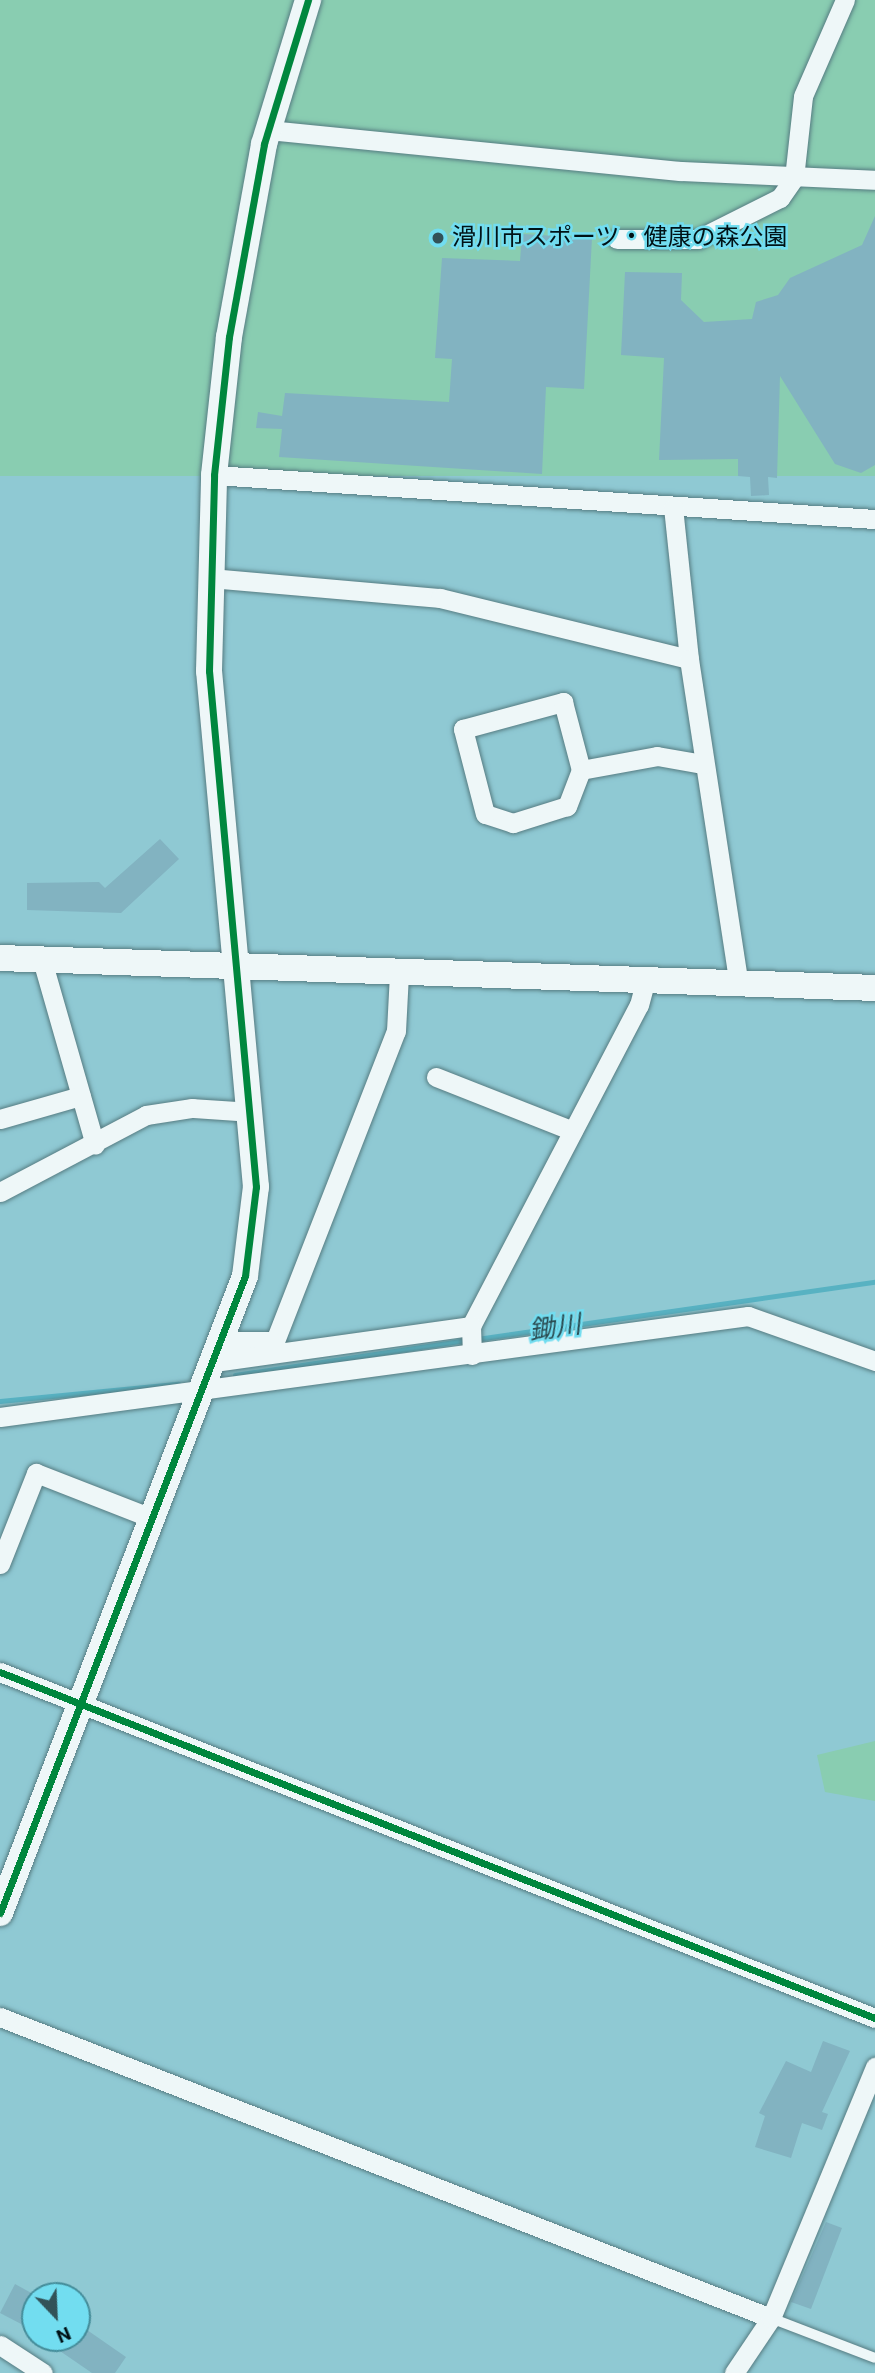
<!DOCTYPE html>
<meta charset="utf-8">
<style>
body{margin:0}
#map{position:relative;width:875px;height:2373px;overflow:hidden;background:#8fc9d3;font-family:Roboto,"Noto Sans JP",sans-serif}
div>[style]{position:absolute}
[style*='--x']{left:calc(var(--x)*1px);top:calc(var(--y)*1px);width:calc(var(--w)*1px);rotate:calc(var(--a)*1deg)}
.green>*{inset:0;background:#89cdb1;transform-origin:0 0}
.stream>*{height:5px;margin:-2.5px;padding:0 2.5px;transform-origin:2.5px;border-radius:2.5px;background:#58b2c2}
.building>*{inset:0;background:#82b3c1}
.roads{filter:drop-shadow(0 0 2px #567c82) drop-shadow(0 0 2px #567c82)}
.lane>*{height:10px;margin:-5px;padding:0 5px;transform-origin:5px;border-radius:5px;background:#eef7f8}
.street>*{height:19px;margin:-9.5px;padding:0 9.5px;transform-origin:9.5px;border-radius:9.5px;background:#eef7f8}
.secondary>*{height:26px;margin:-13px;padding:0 13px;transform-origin:13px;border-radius:13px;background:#eef7f8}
.cycleway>*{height:7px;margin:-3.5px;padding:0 3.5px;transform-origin:3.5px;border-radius:3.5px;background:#00873e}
.dots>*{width:19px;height:19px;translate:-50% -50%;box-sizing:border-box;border:4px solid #72ddf0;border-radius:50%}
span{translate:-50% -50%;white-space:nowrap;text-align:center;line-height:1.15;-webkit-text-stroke:5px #72ddf0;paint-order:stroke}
.poi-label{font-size:24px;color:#001216}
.left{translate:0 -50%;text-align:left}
.water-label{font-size:26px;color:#2a4a50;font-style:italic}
.north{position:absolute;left:21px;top:2282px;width:70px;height:70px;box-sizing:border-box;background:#72ddf0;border:2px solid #448c99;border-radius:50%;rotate:157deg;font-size:19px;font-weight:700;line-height:28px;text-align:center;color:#001216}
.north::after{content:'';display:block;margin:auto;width:24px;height:32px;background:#325258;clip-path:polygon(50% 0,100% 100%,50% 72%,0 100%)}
</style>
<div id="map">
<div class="green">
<i style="left:0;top:0;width:875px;height:476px"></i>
<i style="clip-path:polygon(875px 1741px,875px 1801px,825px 1792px,817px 1755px)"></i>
</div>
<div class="stream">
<i style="--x:477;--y:1339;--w:402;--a:-8.2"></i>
<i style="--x:235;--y:1375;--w:235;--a:-8.6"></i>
<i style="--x:0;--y:1401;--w:179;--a:-5.5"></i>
</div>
<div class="building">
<i style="clip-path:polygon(875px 216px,875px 465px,861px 473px,835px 464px,780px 376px,777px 478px,768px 477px,769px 495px,751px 496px,750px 477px,738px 476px,738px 459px,659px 460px,664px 358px,621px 355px,625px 272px,682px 273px,681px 300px,704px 322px,752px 319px,756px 302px,778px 295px,790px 278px,862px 245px)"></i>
<i style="clip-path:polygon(522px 234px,592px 238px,584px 389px,546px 387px,542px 474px,279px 457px,282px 429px,256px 428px,258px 412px,282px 416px,285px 393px,449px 402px,452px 359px,435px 358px,442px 258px,520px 261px)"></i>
<i style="clip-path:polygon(160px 839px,179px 859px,121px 913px,27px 910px,27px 883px,99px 882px,105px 888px)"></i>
<i style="clip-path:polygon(823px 2041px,850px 2051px,822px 2112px,828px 2114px,822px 2130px,802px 2123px,791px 2158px,755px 2147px,765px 2116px,759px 2113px,786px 2061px,811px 2072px)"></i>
<i style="clip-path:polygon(826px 2222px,842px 2228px,811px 2309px,791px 2302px)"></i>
<i style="clip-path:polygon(15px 2284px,35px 2295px,25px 2326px,0 2313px)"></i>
<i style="clip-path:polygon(77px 2323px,126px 2357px,115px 2373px,92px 2373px,41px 2338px,77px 2338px)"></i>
</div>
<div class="roads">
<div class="lane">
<i style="--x:771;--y:2318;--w:111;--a:21"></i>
</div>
<div class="street">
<i style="--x:268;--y:130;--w:414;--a:5.7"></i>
<i style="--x:680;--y:171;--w:195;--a:2.6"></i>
<i style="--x:617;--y:239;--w:81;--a:0"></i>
<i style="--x:698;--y:239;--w:92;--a:-26.6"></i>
<i style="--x:780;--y:198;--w:24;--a:-55"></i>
<i style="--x:794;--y:178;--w:82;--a:-83.7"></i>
<i style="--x:803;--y:96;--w:105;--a:-66.4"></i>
<i style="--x:214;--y:475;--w:662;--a:3.81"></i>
<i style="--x:211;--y:578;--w:230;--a:5"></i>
<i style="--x:440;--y:598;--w:256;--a:13.8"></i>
<i style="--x:689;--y:659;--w:152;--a:-96"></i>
<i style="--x:689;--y:659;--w:330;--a:81.3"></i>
<i style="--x:581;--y:770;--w:39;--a:111"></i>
<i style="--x:567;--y:806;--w:57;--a:162.5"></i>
<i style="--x:513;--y:823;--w:29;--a:-162"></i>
<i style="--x:485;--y:814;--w:88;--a:-104.5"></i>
<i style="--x:463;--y:729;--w:104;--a:-15.1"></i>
<i style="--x:563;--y:702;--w:70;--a:75.2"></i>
<i style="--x:581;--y:770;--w:77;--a:-10.4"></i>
<i style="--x:657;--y:756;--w:47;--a:9.9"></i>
<i style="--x:42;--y:960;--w:192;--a:74"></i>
<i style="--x:436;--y:1077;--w:147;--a:21.5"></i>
<i style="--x:0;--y:1119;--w:84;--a:-15.9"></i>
<i style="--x:0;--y:1192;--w:165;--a:-27.8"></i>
<i style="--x:146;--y:1115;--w:47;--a:-8.7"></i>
<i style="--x:192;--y:1108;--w:58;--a:3.9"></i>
<i style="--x:471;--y:1326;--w:362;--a:-62.4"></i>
<i style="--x:639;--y:1005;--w:24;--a:-75"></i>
<i style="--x:222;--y:1341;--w:53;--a:0"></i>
<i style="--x:275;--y:1341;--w:333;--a:-68.7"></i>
<i style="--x:396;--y:1031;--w:58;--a:-87"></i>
<i style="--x:214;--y:1362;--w:260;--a:-8"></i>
<i style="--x:471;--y:1326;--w:29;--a:88"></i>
<i style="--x:0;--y:1417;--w:755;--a:-7.69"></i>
<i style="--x:748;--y:1316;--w:135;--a:19.5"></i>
<i style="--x:0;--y:1564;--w:98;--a:-68.4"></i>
<i style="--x:36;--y:1473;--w:127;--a:21.3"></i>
<i style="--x:0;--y:1672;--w:941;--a:21.58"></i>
<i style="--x:0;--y:2017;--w:828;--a:21.33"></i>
<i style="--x:0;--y:2345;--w:51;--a:33.1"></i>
<i style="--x:734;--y:2373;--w:66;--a:-56.1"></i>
<i style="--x:771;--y:2318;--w:272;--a:-67.5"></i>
</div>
<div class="secondary">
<i style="--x:0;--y:958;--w:876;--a:1.96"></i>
<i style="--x:0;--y:1913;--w:682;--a:-68.96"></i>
<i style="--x:245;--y:1276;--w:90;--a:-83"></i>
<i style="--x:256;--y:1187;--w:518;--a:-95.2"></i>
<i style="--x:209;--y:671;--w:196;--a:-88.5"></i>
<i style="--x:214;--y:475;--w:139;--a:-83.8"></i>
<i style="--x:229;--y:337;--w:196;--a:-79.7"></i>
<i style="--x:264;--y:144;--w:151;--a:-73"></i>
</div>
</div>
<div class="cycleway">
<i style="--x:0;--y:1672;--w:941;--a:21.58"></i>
<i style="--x:0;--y:1913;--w:682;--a:-68.96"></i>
<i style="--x:245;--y:1276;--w:90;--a:-83"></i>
<i style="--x:256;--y:1187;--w:518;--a:-95.2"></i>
<i style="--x:209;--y:671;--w:196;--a:-88.5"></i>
<i style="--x:214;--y:475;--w:139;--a:-83.8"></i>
<i style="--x:229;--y:337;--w:196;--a:-79.7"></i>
<i style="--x:264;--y:144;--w:151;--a:-73"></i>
</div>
<div class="dots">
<i style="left:438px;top:238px;background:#325258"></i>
</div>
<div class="poi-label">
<span class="left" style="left:452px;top:238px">滑川市スポーツ・健康の森公園</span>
</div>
<div class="water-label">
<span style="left:555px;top:1328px;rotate:-8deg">鋤川</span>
</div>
<div class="north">N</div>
</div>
